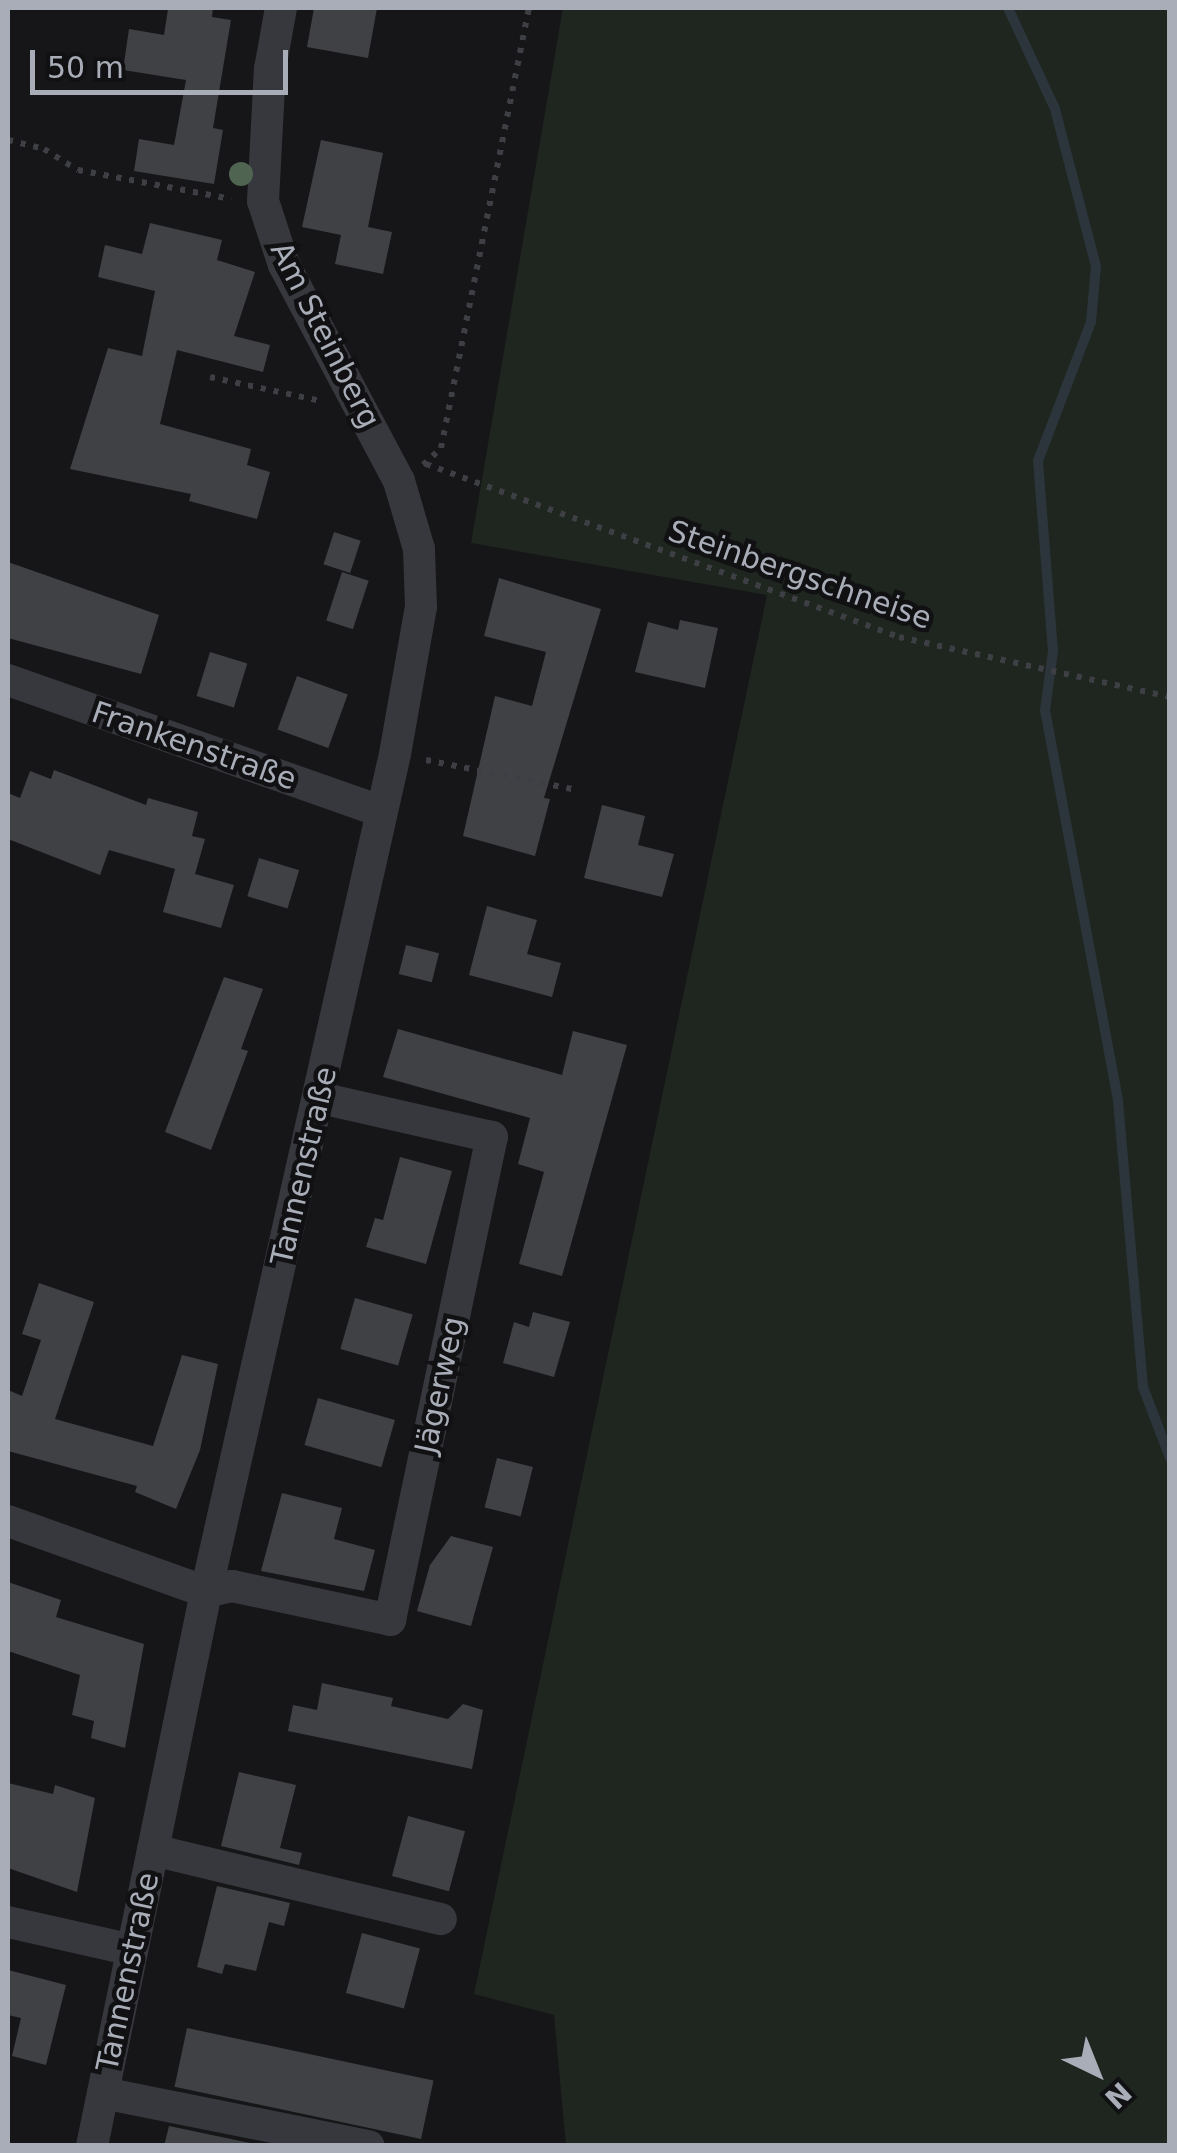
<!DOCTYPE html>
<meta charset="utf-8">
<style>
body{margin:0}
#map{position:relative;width:1177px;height:2153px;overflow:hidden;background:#161618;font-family:"DejaVu Sans",sans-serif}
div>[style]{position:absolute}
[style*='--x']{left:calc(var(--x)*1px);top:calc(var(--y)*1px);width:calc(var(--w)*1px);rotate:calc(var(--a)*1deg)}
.green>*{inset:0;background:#1e261f}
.stream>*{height:10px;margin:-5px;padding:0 5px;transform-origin:5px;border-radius:5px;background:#2c353c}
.building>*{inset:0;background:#404145;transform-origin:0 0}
.path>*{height:6px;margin-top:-3px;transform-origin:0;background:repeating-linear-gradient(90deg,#3d3f44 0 5px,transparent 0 13px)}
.minor>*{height:32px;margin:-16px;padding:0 16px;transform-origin:16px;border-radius:16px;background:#37383d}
.trees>*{width:24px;height:24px;margin:-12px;border-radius:50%;background:#506452}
span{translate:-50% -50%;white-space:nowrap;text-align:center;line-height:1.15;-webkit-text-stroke:9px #111113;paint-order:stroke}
.street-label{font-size:30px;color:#a8adb8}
.frame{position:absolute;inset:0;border:10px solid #a8adb8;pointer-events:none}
.north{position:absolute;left:1047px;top:2023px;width:100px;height:100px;-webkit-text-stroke:8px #111113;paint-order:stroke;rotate:137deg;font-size:28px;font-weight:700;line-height:40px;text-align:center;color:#a8adb8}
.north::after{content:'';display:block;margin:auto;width:35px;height:45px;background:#a8adb8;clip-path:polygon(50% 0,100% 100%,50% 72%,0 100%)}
.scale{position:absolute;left:30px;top:50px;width:258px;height:45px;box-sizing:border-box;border:5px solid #a8adb8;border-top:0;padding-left:12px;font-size:30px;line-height:35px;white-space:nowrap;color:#a8adb8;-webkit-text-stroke:8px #111113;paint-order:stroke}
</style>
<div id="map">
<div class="green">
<i style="clip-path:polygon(563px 8px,1169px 8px,1169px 2145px,566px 2145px,554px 2015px,474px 1994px,767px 595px,471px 543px)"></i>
</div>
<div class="stream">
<i style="--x:1008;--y:8;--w:111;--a:65"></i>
<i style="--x:1055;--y:109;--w:162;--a:75.4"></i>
<i style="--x:1096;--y:266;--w:56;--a:95.1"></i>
<i style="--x:1091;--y:322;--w:149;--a:110.9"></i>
<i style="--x:1038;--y:461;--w:191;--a:85.5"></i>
<i style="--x:1053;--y:651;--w:60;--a:97.7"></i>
<i style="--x:1045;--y:710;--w:398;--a:79.4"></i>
<i style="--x:1118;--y:1101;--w:287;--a:85"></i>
<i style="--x:1143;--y:1387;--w:76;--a:69.2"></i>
</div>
<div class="building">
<i style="clip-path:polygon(187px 8px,213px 8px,212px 17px,231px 20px,213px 128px,223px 130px,214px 184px,134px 171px,139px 139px,174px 145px,186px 80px,123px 70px,129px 29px,164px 35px,168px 9px)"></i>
<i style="clip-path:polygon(314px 8px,377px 8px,368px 58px,307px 47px)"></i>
<i style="clip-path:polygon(321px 140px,383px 153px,368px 227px,392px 232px,383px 274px,335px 264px,341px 235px,302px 227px)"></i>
<i style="clip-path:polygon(150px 223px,222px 240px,217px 260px,255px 272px,234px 336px,270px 345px,263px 372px,177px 350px,160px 424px,251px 449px,247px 465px,270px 472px,257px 519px,189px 501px,191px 494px,70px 469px,108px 348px,142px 356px,155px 291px,98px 277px,105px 245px,142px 254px)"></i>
<i style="left:334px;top:532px;width:28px;height:34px;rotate:18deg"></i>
<i style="clip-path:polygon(8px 562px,159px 615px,141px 674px,8px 638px)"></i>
<i style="left:342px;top:572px;width:28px;height:51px;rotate:18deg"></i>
<i style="clip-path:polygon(499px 578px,601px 609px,544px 798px,550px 799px,535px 856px,463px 836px,495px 696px,532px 706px,546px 652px,484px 636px)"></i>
<i style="clip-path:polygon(680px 620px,718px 628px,705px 688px,635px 672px,648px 622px,678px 630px)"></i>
<i style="left:210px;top:652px;width:39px;height:46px;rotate:17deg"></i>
<i style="left:297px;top:676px;width:54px;height:57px;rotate:20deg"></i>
<i style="clip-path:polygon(54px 770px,146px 805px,148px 798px,198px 812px,192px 836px,205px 839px,195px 874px,234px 885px,221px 928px,163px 912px,175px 869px,109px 850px,100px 875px,8px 839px,8px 793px,20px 798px,30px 771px,51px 779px)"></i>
<i style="clip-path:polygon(602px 805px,645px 816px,638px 845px,674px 854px,662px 897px,584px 878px)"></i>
<i style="left:259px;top:858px;width:42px;height:40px;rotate:17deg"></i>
<i style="clip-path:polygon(487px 906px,537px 920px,527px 954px,561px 963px,552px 997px,469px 975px)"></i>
<i style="left:406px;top:945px;width:34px;height:30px;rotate:14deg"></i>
<i style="clip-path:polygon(224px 977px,263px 989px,241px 1049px,248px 1051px,211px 1150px,165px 1132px)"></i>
<i style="clip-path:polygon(398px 1029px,562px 1075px,573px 1031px,627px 1045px,562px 1276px,519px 1264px,544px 1172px,518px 1164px,530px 1118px,383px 1077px)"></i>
<i style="clip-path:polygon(400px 1157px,452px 1171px,426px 1264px,366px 1247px,375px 1218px,383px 1220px)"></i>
<i style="clip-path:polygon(39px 1283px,94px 1302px,55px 1419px,153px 1446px,182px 1355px,218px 1364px,200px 1450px,176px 1509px,135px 1492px,137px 1486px,8px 1451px,8px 1390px,22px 1396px,41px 1340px,22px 1334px)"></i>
<i style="left:355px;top:1298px;width:60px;height:53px;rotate:16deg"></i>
<i style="clip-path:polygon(533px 1312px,570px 1322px,554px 1377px,503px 1363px,514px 1322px,529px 1327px)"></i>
<i style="left:318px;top:1398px;width:80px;height:49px;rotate:16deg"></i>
<i style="left:497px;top:1458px;width:37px;height:51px;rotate:14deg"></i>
<i style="clip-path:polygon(282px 1493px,342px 1508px,334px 1539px,375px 1550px,364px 1591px,261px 1571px)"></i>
<i style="clip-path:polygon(451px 1536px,493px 1547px,471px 1626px,417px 1611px,430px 1565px)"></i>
<i style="clip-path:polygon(8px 1582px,61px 1600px,56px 1617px,144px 1644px,125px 1748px,91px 1738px,94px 1721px,72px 1715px,80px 1675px,8px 1651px)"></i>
<i style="clip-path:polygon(322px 1683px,393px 1698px,391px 1706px,448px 1719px,463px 1704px,483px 1710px,472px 1769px,288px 1731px,293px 1705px,317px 1710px)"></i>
<i style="clip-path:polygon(239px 1772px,296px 1785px,280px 1848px,302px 1853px,299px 1865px,221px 1846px)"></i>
<i style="clip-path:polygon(8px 1783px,53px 1794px,55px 1785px,95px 1798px,77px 1892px,8px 1868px)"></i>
<i style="left:408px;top:1816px;width:59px;height:62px;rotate:15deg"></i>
<i style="clip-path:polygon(217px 1886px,290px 1903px,284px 1926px,269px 1922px,256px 1971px,225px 1964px,222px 1974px,197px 1967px)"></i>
<i style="left:362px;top:1933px;width:60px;height:62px;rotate:15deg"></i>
<i style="clip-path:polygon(8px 1970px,66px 1985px,46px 2065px,12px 2056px,21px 2018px,8px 2015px)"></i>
<i style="left:187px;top:2028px;width:252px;height:60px;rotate:12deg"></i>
<i style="clip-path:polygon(169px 2126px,264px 2146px,164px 2146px)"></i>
</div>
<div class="path">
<i style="--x:8;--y:140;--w:37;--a:14"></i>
<i style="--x:44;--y:149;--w:40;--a:32"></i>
<i style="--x:78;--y:170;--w:156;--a:10.7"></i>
<i style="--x:210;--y:377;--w:114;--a:12.2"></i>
<i style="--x:426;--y:464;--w:504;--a:20.09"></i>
<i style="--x:899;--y:637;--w:278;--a:12.5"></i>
<i style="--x:423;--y:465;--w:25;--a:-43"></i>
<i style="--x:441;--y:448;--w:449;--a:-78.7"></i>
<i style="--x:426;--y:760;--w:149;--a:11.2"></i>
</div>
<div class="minor">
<i style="--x:8;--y:680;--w:395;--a:19.4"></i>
<i style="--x:8;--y:1521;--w:210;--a:19.7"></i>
<i style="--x:206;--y:1592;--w:27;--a:-13"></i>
<i style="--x:232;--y:1586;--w:162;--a:12.1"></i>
<i style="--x:390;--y:1620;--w:494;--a:-78.1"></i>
<i style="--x:492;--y:1137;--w:176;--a:-167.2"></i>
<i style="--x:153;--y:1850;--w:296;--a:13.5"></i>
<i style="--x:8;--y:1922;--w:127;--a:12.7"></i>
<i style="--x:103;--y:2093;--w:271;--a:11.3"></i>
<i style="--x:92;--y:2146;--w:566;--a:-78.37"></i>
<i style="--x:206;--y:1592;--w:859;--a:-77.29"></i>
<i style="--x:395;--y:754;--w:149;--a:-80"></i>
<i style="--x:421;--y:607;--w:58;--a:-92"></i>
<i style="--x:419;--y:549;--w:71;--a:-106.4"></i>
<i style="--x:399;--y:481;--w:245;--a:-118"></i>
<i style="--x:284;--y:265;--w:67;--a:-108.2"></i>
<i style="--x:263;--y:201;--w:132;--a:-87"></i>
<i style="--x:270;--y:69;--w:62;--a:-79.8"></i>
</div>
<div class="trees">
<i style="left:241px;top:174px"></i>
</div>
<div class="street-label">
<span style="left:325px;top:335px;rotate:63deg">Am Steinberg</span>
<span style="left:800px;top:575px;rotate:19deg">Steinbergschneise</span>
<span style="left:194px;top:746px;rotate:19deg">Frankenstraße</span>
<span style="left:304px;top:1166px;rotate:-77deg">Tannenstraße</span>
<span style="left:440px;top:1385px;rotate:-78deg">Jägerweg</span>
<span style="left:128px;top:1972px;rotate:-78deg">Tannenstraße</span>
</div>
<div class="frame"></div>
<div class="north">N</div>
<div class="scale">50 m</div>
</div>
